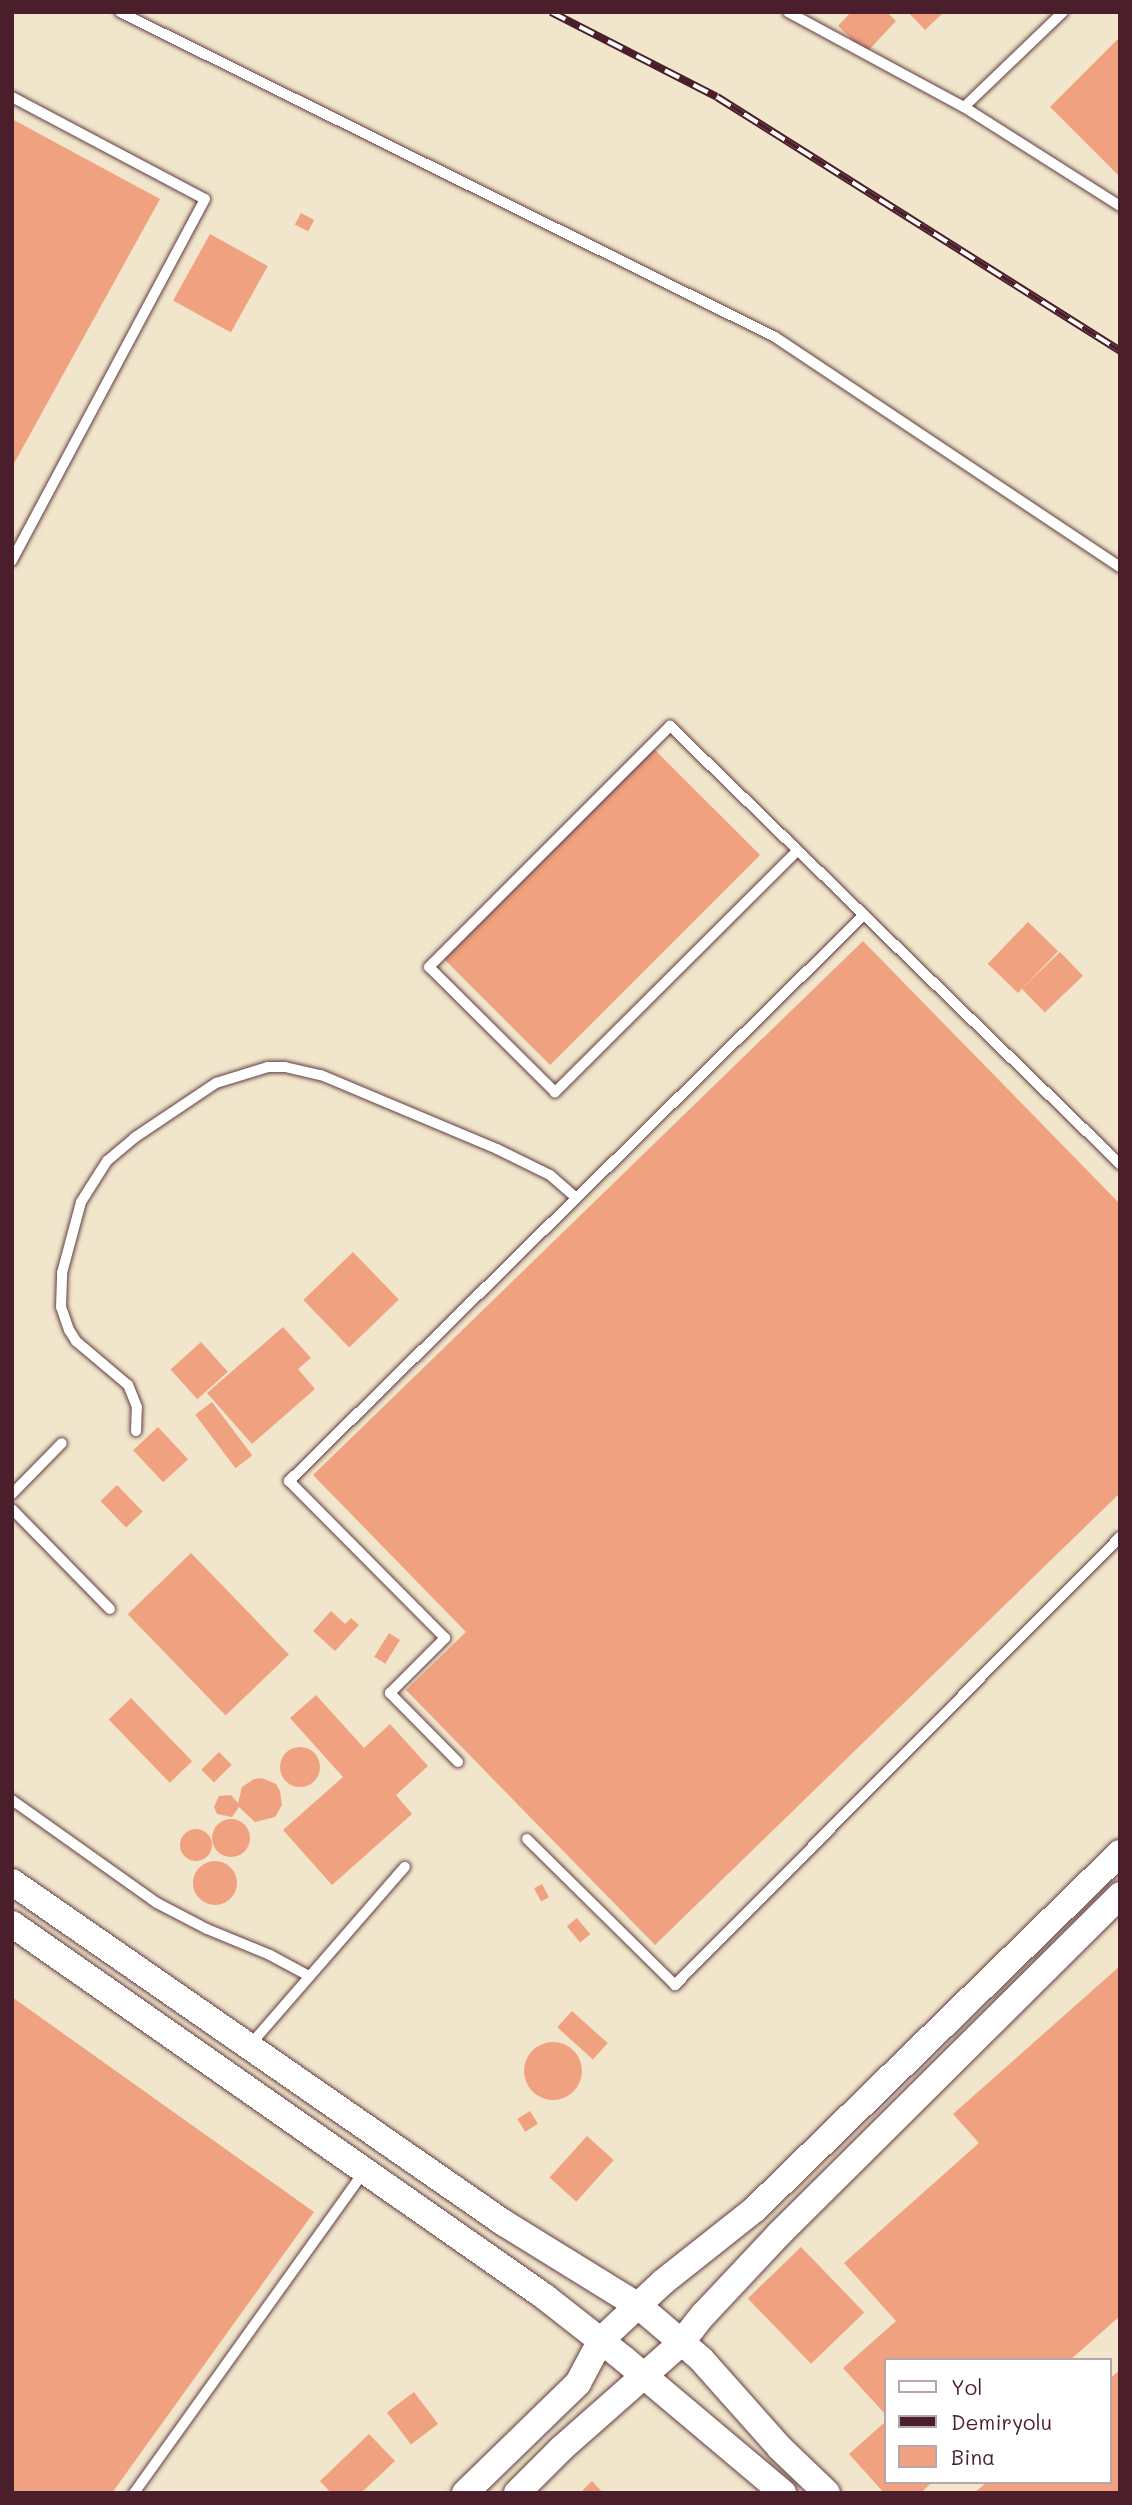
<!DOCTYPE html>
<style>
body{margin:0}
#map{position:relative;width:1132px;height:2505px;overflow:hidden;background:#f1e6cb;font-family:Mali,sans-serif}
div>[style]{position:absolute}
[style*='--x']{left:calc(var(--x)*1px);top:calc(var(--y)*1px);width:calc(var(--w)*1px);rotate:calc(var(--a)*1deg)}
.building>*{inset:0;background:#f0a280;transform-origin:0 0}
.round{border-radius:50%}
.roads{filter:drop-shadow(0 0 2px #633d43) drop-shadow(0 0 2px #633d43)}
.service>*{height:10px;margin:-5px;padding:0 5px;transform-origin:5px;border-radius:5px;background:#fff}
.tertiary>*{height:26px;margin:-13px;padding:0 13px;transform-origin:13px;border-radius:13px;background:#fff}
.rail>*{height:8px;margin-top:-4px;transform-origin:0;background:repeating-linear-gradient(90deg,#fff 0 16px,#4a1f2b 0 32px);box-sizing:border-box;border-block:2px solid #4a1f2b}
span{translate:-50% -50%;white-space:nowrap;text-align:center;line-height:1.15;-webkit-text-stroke:5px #fff;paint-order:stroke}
.frame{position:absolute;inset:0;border:14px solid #4a1f2b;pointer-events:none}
.legend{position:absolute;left:884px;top:2358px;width:228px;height:126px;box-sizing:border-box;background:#fff;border:2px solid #b7a5aa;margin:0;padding:9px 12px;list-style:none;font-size:21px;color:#4a1f2b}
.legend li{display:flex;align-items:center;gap:14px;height:35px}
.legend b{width:35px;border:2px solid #b7a5aa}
</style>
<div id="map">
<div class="building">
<i style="clip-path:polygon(851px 12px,887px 12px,896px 21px,866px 53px,838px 26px)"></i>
<i style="clip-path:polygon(908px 12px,944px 12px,925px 30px)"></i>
<i style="clip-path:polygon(1120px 37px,1120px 177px,1050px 107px)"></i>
<i style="clip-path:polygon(12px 119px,160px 199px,12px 467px)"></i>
<i style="left:301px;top:213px;width:15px;height:13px;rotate:28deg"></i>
<i style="left:210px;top:234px;width:66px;height:76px;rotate:29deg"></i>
<i style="left:654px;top:749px;width:150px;height:297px;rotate:45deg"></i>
<i style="left:1028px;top:922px;width:42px;height:58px;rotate:44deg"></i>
<i style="clip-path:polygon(863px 941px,1120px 1204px,1120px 1493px,655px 1945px,406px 1690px,466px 1632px,313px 1475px)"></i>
<i style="left:1060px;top:952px;width:33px;height:53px;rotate:46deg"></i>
<i style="left:353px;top:1252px;width:66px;height:69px;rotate:46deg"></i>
<i style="clip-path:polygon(283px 1327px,311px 1358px,298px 1369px,315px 1389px,252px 1444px,207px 1393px)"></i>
<i style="left:201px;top:1342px;width:40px;height:41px;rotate:48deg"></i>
<i style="left:212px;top:1402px;width:67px;height:21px;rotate:53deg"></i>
<i style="left:158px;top:1427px;width:44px;height:34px;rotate:47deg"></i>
<i style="left:117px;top:1485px;width:37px;height:23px;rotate:46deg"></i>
<i style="left:191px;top:1553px;width:141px;height:88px;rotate:46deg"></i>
<i style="clip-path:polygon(331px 1611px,345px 1624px,351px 1618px,359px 1625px,335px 1651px,313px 1631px)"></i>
<i style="left:389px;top:1633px;width:13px;height:28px;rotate:32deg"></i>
<i style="clip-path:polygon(316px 1695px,364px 1748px,390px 1724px,428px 1766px,396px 1795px,412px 1814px,332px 1885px,283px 1830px,343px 1777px,290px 1718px)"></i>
<i style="left:131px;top:1698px;width:88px;height:31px;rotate:46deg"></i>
<i class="round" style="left:280px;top:1747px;width:40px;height:40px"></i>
<i style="left:219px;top:1752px;width:18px;height:25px;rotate:45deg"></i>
<i style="clip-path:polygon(262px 1778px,276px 1784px,280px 1791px,282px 1805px,275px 1817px,255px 1822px,239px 1807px,232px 1817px,217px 1814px,214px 1807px,219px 1796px,231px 1795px,238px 1803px,242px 1787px,254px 1779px)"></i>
<i class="round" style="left:212px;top:1819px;width:38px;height:38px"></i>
<i class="round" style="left:180px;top:1829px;width:32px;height:32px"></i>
<i class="round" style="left:193px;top:1861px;width:44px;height:44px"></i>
<i style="left:542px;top:1884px;width:15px;height:9px;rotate:62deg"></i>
<i style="left:577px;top:1918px;width:21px;height:13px;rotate:51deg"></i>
<i style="clip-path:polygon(1120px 1966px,1120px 2316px,1070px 2360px,885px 2360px,885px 2414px,843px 2368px,896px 2321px,844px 2263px,979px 2143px,953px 2114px)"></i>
<i style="clip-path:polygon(12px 1997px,314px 2212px,112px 2493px,12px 2493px)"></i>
<i style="left:572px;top:2011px;width:48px;height:22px;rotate:42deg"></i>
<i class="round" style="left:524px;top:2042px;width:58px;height:58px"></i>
<i style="left:530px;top:2111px;width:15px;height:15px;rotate:58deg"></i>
<i style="left:587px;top:2136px;width:36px;height:56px;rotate:42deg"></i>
<i style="left:801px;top:2247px;width:91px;height:74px;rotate:46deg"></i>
<i style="clip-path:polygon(1120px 2370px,1120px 2493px,974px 2493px,987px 2482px,1109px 2482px,1109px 2379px)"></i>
<i style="left:414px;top:2392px;width:40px;height:34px;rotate:53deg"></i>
<i style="clip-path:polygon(885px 2422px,885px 2482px,932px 2482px,921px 2493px,884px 2493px,849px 2454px)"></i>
<i style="clip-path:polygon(369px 2434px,395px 2461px,361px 2493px,331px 2493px,320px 2481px)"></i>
<i style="clip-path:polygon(592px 2481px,603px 2493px,580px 2493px)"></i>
</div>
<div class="roads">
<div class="service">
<i style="--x:120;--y:12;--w:731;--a:26.39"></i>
<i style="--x:775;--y:337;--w:415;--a:33.7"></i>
<i style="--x:788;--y:12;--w:200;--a:28.4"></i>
<i style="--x:964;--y:107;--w:185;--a:32.4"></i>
<i style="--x:12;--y:97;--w:218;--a:27.9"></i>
<i style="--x:205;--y:199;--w:410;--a:118.1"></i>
<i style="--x:964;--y:107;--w:137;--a:-43.8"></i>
<i style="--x:797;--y:851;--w:342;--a:135.1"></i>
<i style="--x:555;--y:1092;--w:177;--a:-135.2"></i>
<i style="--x:429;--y:967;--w:341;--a:-45"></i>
<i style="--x:670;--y:726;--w:628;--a:44.23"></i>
<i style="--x:136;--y:1431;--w:24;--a:-88"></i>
<i style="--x:137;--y:1407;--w:24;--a:-112"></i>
<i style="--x:128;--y:1385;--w:68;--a:-139.8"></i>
<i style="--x:76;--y:1341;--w:13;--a:-122"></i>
<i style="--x:69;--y:1330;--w:24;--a:-109"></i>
<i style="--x:61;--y:1307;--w:34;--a:-88"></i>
<i style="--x:62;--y:1273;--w:73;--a:-75"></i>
<i style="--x:81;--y:1202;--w:49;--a:-57.6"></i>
<i style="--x:107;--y:1161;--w:35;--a:-40"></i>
<i style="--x:134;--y:1138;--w:99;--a:-33.9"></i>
<i style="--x:216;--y:1083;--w:54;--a:-17.1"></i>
<i style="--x:268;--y:1067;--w:17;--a:0"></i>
<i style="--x:285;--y:1067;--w:37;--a:13"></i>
<i style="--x:321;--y:1075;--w:191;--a:22.8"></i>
<i style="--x:497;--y:1149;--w:59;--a:26.1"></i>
<i style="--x:550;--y:1175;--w:35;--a:41"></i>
<i style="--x:12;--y:1494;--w:71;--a:-45.6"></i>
<i style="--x:12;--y:1509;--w:140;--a:45.6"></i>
<i style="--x:458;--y:1762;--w:97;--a:-134.6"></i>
<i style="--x:390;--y:1693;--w:78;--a:-45"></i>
<i style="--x:445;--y:1638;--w:221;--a:-134.8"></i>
<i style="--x:289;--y:1481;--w:805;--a:-44.55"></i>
<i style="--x:12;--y:1800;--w:178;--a:35.4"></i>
<i style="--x:157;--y:1903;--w:56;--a:27.5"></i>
<i style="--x:207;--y:1929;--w:68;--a:22.4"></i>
<i style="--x:270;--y:1955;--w:44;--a:28.3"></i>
<i style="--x:527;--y:1839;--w:208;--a:44.6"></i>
<i style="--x:675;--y:1985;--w:631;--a:-45.19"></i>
<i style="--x:250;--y:2045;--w:236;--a:-49"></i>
<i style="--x:134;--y:2493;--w:395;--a:-54.4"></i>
</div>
<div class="tertiary">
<i style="--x:12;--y:1882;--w:599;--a:34.73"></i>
<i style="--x:504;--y:2223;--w:160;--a:31.7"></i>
<i style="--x:640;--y:2307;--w:80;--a:40.4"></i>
<i style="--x:701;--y:2359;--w:119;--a:48.4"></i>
<i style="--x:780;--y:2448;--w:65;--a:43.8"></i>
<i style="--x:12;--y:1924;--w:651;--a:34.98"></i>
<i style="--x:545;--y:2297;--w:100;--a:38.1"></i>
<i style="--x:624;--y:2359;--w:208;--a:40.1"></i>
<i style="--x:465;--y:2493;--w:158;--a:-44.2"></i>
<i style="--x:578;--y:2383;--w:49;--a:-61.9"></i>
<i style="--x:601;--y:2340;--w:85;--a:-43.1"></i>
<i style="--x:663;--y:2282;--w:117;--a:-38.4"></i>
<i style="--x:755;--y:2209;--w:510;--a:-44.28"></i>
<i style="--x:517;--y:2493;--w:64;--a:-45"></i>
<i style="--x:562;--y:2448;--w:159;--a:-41.4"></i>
<i style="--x:681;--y:2343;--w:37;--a:-52"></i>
<i style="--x:704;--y:2314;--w:110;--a:-46.8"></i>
<i style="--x:779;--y:2234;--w:481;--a:-44.8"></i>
</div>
</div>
<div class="rail">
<i style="--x:551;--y:12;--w:186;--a:27.1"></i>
<i style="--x:717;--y:97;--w:476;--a:32.2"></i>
</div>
<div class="frame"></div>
<ul class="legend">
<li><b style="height:9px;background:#fff"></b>Yol</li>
<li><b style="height:9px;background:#4a1f2b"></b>Demiryolu</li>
<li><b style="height:19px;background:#f0a280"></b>Bina</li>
</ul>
</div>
